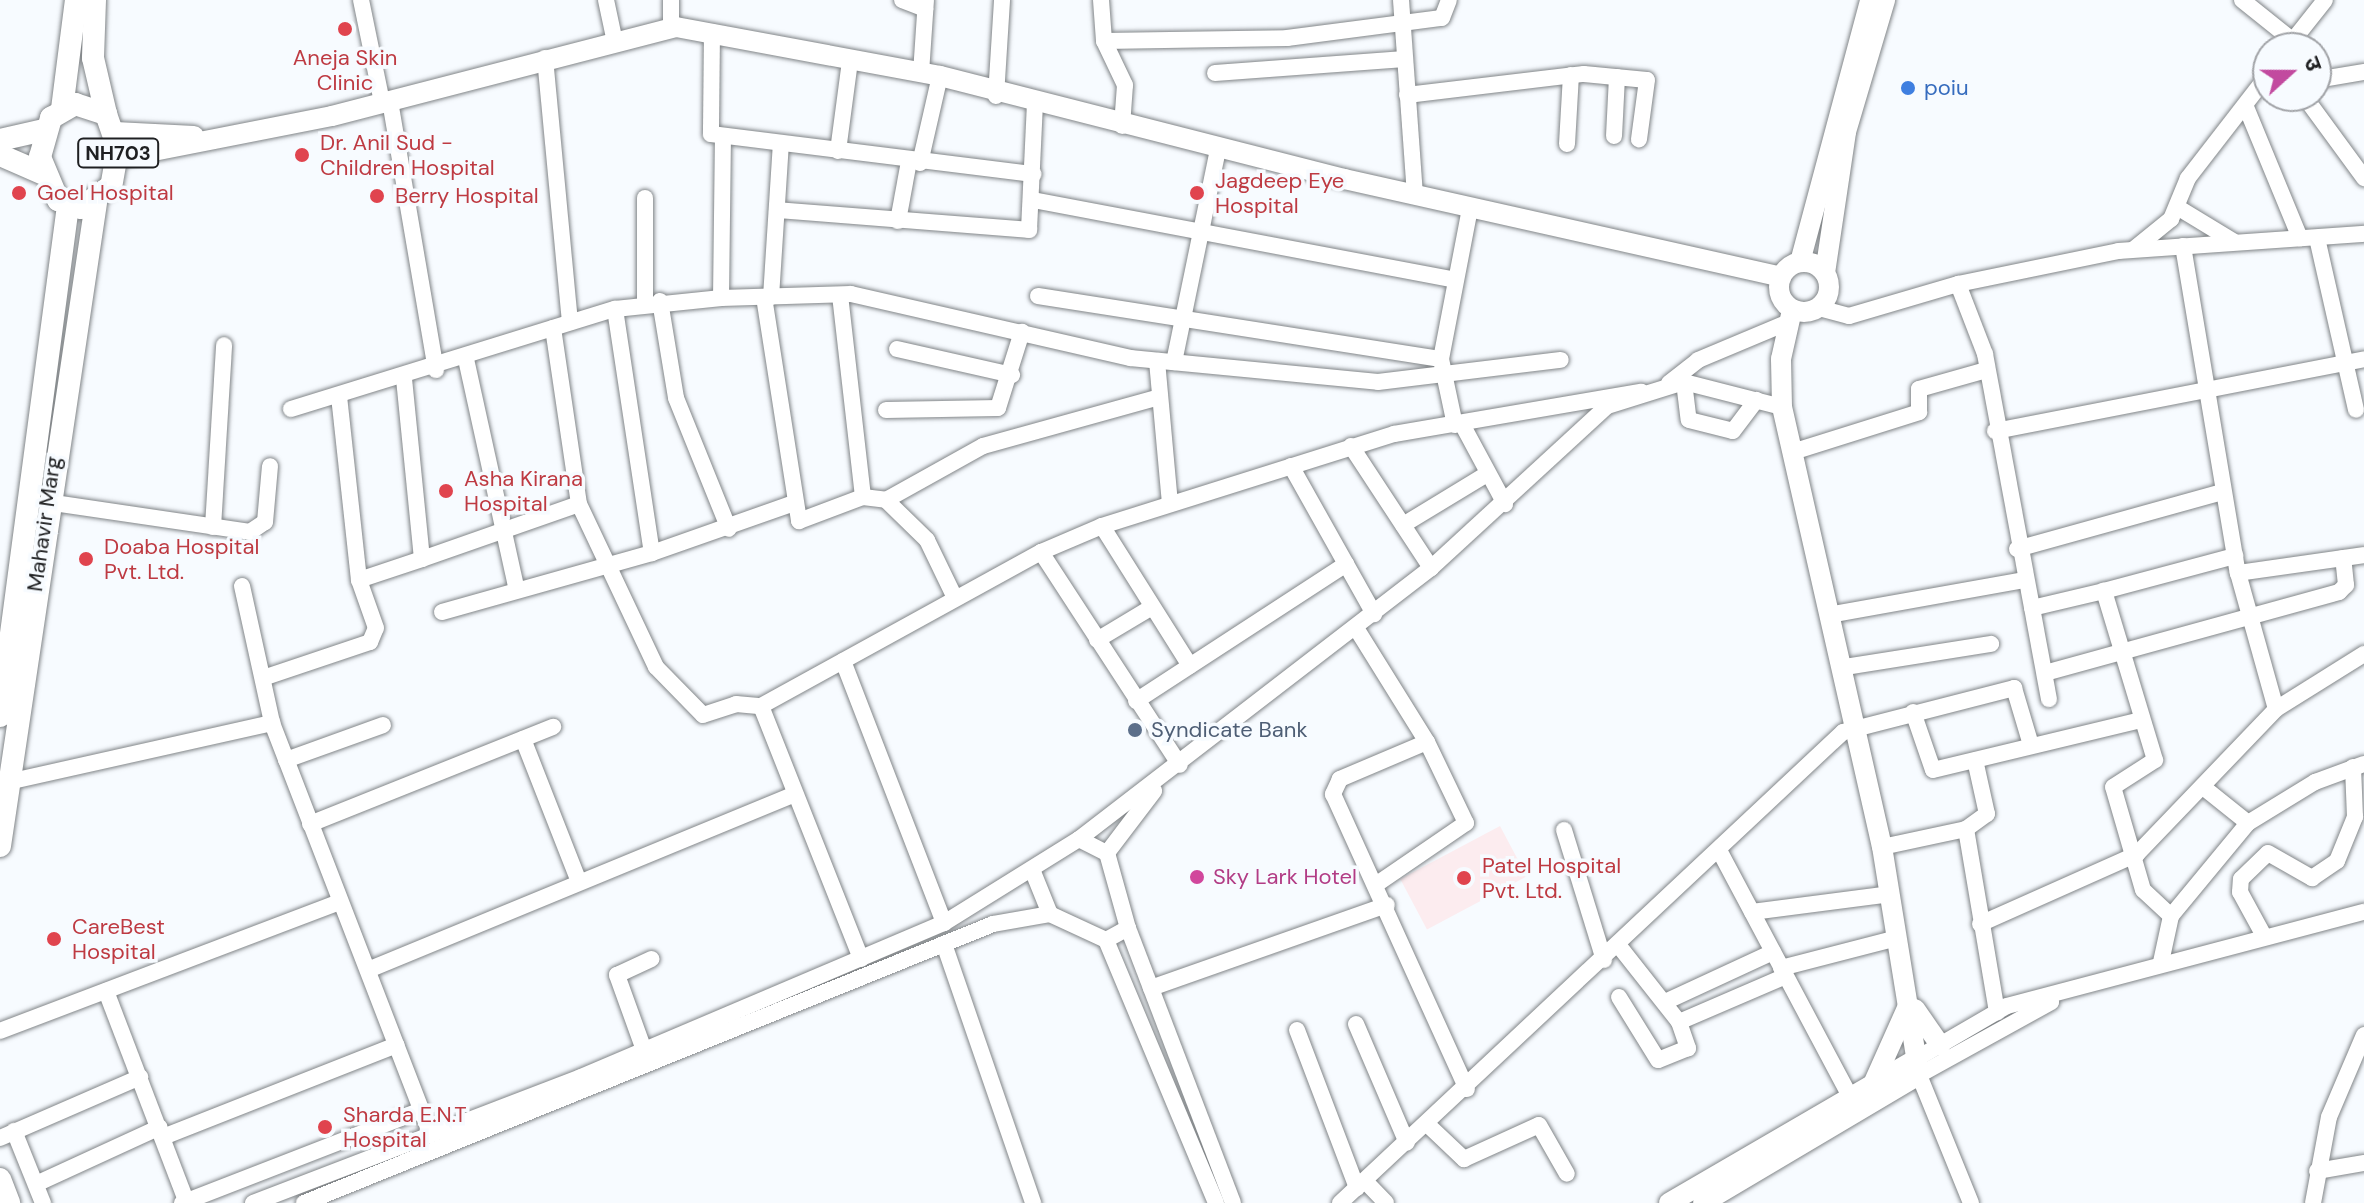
<!DOCTYPE html>
<meta charset="utf-8">
<style>
body{margin:0}
#map{position:relative;width:2364px;height:1203px;overflow:hidden;background:#f7fbff;font-family:"DM Sans","Noto Sans Devanagari",sans-serif}
div>[style]{position:absolute}
[style*='--x']{left:calc(var(--x)*1px);top:calc(var(--y)*1px);width:calc(var(--w)*1px);rotate:calc(var(--a)*1deg)}
.medical>*{inset:0;background:#fcecef;transform-origin:0 0}
.roads{filter:drop-shadow(0 0 2px #818588) drop-shadow(0 0 2px #818588)}
.minor>*{height:16px;margin:-8px;padding:0 8px;transform-origin:8px;border-radius:8px;background:#fff}
.major>*{height:20px;margin:-10px;padding:0 10px;transform-origin:10px;border-radius:10px;background:#fff}
.major>.ring{margin:-10px;padding:0;box-sizing:content-box;background:none;border:20px solid #fff;border-radius:50%}
.highway>*{height:22px;margin:-11px;padding:0 11px;transform-origin:11px;border-radius:11px;background:#fff}
.dots>*{width:22px;height:22px;translate:-50% -50%;box-sizing:border-box;border:4px solid #f7fbff;border-radius:50%}
span{translate:-50% -50%;white-space:nowrap;text-align:center;line-height:1.15;-webkit-text-stroke:7px #f7fbff;paint-order:stroke}
.shield-label span{padding:2px 6px;background:#f7fbff;border:2px solid;border-radius:6px;-webkit-text-stroke-width:0}
.shield-label{font-size:20px;color:#1f2022;font-weight:700}
.health-label{font-size:22px;color:#be3a42}
.left{translate:0 -50%;text-align:left}
.shop-label{font-size:22px;color:#366cbe}
.street-label{font-size:22px;color:#1f2022}
.service-label{font-size:22px;color:#4e5e75}
.hotel-label{font-size:22px;color:#b23c85}
.north{position:absolute;left:2252px;top:32px;width:80px;height:80px;box-sizing:border-box;background:#f7fbff;border:2px solid #a1a3a7;border-radius:50%;rotate:69deg;font-size:22px;font-weight:700;line-height:32px;text-align:center;color:#1f2022}
.north::after{content:'';display:block;margin:auto;width:28px;height:36px;background:#c24a9f;clip-path:polygon(50% 0,100% 100%,50% 72%,0 100%)}
</style>
<div id="map">
<div class="medical">
<i style="left:1500px;top:826px;width:57px;height:113px;rotate:62deg"></i>
</div>
<div class="roads">
<div class="minor">
<i style="--x:361;--y:0;--w:104;--a:78.4"></i>
<i style="--x:606;--y:0;--w:39;--a:78"></i>
<i style="--x:671;--y:0;--w:28;--a:90"></i>
<i style="--x:902;--y:0;--w:25;--a:21"></i>
<i style="--x:1101;--y:0;--w:41;--a:85.8"></i>
<i style="--x:1104;--y:41;--w:49;--a:64.5"></i>
<i style="--x:1125;--y:85;--w:41;--a:94.2"></i>
<i style="--x:1401;--y:0;--w:196;--a:85.9"></i>
<i style="--x:2242;--y:0;--w:64;--a:38.7"></i>
<i style="--x:712;--y:32;--w:102;--a:90.6"></i>
<i style="--x:711;--y:134;--w:325;--a:7.1"></i>
<i style="--x:1104;--y:41;--w:183;--a:-0.9"></i>
<i style="--x:1287;--y:38;--w:156;--a:-7.4"></i>
<i style="--x:1442;--y:18;--w:19;--a:-69"></i>
<i style="--x:2287;--y:48;--w:61;--a:-51.6"></i>
<i style="--x:545;--y:58;--w:265;--a:84.6"></i>
<i style="--x:921;--y:73;--w:73;--a:-86.1"></i>
<i style="--x:1215;--y:73;--w:190;--a:-4.2"></i>
<i style="--x:2316;--y:80;--w:49;--a:-9.5"></i>
<i style="--x:1407;--y:95;--w:178;--a:-6.8"></i>
<i style="--x:1584;--y:74;--w:63;--a:5.4"></i>
<i style="--x:1647;--y:80;--w:60;--a:97.7"></i>
<i style="--x:996;--y:96;--w:96;--a:-86.4"></i>
<i style="--x:2304;--y:96;--w:102;--a:53.8"></i>
<i style="--x:390;--y:101;--w:273;--a:80.3"></i>
<i style="--x:2246;--y:107;--w:142;--a:67.6"></i>
<i style="--x:1614;--y:136;--w:59;--a:-87.1"></i>
<i style="--x:1567;--y:144;--w:69;--a:-86.7"></i>
<i style="--x:838;--y:151;--w:91;--a:-82.4"></i>
<i style="--x:920;--y:163;--w:89;--a:-77.1"></i>
<i style="--x:645;--y:198;--w:104;--a:90"></i>
<i style="--x:1033;--y:200;--w:430;--a:10.7"></i>
<i style="--x:2177;--y:207;--w:66;--a:31.3"></i>
<i style="--x:777;--y:210;--w:253;--a:4.5"></i>
<i style="--x:1029;--y:230;--w:125;--a:-87.3"></i>
<i style="--x:898;--y:221;--w:61;--a:-79.6"></i>
<i style="--x:2317;--y:238;--w:176;--a:77.2"></i>
<i style="--x:2183;--y:246;--w:332;--a:80.5"></i>
<i style="--x:2238;--y:573;--w:141;--a:74.4"></i>
<i style="--x:2134;--y:249;--w:48;--a:-39"></i>
<i style="--x:2171;--y:219;--w:44;--a:-67.5"></i>
<i style="--x:2188;--y:178;--w:130;--a:-52.2"></i>
<i style="--x:1958;--y:284;--w:75;--a:68.9"></i>
<i style="--x:1985;--y:354;--w:351;--a:79.5"></i>
<i style="--x:840;--y:295;--w:203;--a:83.5"></i>
<i style="--x:1038;--y:296;--w:408;--a:8.9"></i>
<i style="--x:764;--y:297;--w:227;--a:81.1"></i>
<i style="--x:799;--y:521;--w:68;--a:-20.6"></i>
<i style="--x:863;--y:497;--w:23;--a:7"></i>
<i style="--x:771;--y:297;--w:153;--a:-86.3"></i>
<i style="--x:721;--y:298;--w:161;--a:-89.3"></i>
<i style="--x:660;--y:301;--w:98;--a:80.6"></i>
<i style="--x:676;--y:398;--w:141;--a:68"></i>
<i style="--x:1819;--y:308;--w:31;--a:15"></i>
<i style="--x:1849;--y:316;--w:114;--a:-16.4"></i>
<i style="--x:1958;--y:284;--w:164;--a:-11.6"></i>
<i style="--x:2119;--y:251;--w:246;--a:-4"></i>
<i style="--x:615;--y:309;--w:247;--a:81.4"></i>
<i style="--x:553;--y:328;--w:178;--a:81.6"></i>
<i style="--x:579;--y:504;--w:180;--a:64.7"></i>
<i style="--x:656;--y:667;--w:67;--a:45.6"></i>
<i style="--x:703;--y:715;--w:35;--a:-18"></i>
<i style="--x:736;--y:704;--w:25;--a:5"></i>
<i style="--x:761;--y:706;--w:320;--a:-28.8"></i>
<i style="--x:1041;--y:552;--w:66;--a:-23.1"></i>
<i style="--x:1102;--y:526;--w:306;--a:-17.5"></i>
<i style="--x:1394;--y:434;--w:251;--a:-9.7"></i>
<i style="--x:897;--y:349;--w:118;--a:12.7"></i>
<i style="--x:466;--y:359;--w:232;--a:77.6"></i>
<i style="--x:1157;--y:361;--w:143;--a:84.8"></i>
<i style="--x:1174;--y:362;--w:217;--a:-78.3"></i>
<i style="--x:1684;--y:382;--w:38;--a:83"></i>
<i style="--x:1689;--y:420;--w:45;--a:14"></i>
<i style="--x:1733;--y:431;--w:39;--a:-53"></i>
<i style="--x:1669;--y:383;--w:37;--a:-38"></i>
<i style="--x:1698;--y:360;--w:99;--a:-22.7"></i>
<i style="--x:339;--y:396;--w:185;--a:83.8"></i>
<i style="--x:291;--y:409;--w:339;--a:-17.2"></i>
<i style="--x:615;--y:309;--w:107;--a:-5.9"></i>
<i style="--x:721;--y:298;--w:130;--a:-1.8"></i>
<i style="--x:851;--y:294;--w:286;--a:12.9"></i>
<i style="--x:1130;--y:358;--w:249;--a:5.5"></i>
<i style="--x:1378;--y:382;--w:184;--a:-6.9"></i>
<i style="--x:886;--y:410;--w:112;--a:-1"></i>
<i style="--x:998;--y:408;--w:80;--a:-72.5"></i>
<i style="--x:1462;--y:424;--w:91;--a:61.7"></i>
<i style="--x:1455;--y:425;--w:67;--a:-102"></i>
<i style="--x:1441;--y:359;--w:154;--a:-79.1"></i>
<i style="--x:1995;--y:431;--w:376;--a:-11"></i>
<i style="--x:1351;--y:446;--w:146;--a:56.7"></i>
<i style="--x:1802;--y:449;--w:123;--a:-17.5"></i>
<i style="--x:1919;--y:412;--w:23;--a:-90"></i>
<i style="--x:1919;--y:389;--w:70;--a:-15.8"></i>
<i style="--x:1291;--y:466;--w:170;--a:60.7"></i>
<i style="--x:47;--y:502;--w:205;--a:8.4"></i>
<i style="--x:250;--y:532;--w:18;--a:-34"></i>
<i style="--x:265;--y:522;--w:56;--a:-84.9"></i>
<i style="--x:1403;--y:525;--w:98;--a:-31.3"></i>
<i style="--x:1102;--y:526;--w:165;--a:57.8"></i>
<i style="--x:213;--y:527;--w:182;--a:-86.5"></i>
<i style="--x:2017;--y:549;--w:214;--a:-15.5"></i>
<i style="--x:1041;--y:552;--w:254;--a:56.9"></i>
<i style="--x:422;--y:559;--w:166;--a:-19.3"></i>
<i style="--x:2238;--y:573;--w:127;--a:-8.1"></i>
<i style="--x:242;--y:586;--w:140;--a:77.6"></i>
<i style="--x:272;--y:723;--w:441;--a:68.9"></i>
<i style="--x:955;--y:598;--w:64;--a:-115.8"></i>
<i style="--x:927;--y:540;--w:57;--a:-135.7"></i>
<i style="--x:886;--y:500;--w:111;--a:-29.1"></i>
<i style="--x:983;--y:446;--w:180;--a:-15.5"></i>
<i style="--x:2032;--y:608;--w:74;--a:-13.3"></i>
<i style="--x:442;--y:612;--w:218;--a:-15.7"></i>
<i style="--x:652;--y:553;--w:151;--a:-19.4"></i>
<i style="--x:1834;--y:614;--w:194;--a:-10.1"></i>
<i style="--x:1356;--y:628;--w:134;--a:58.1"></i>
<i style="--x:1427;--y:742;--w:90;--a:64.3"></i>
<i style="--x:1466;--y:823;--w:108;--a:145.6"></i>
<i style="--x:1097;--y:640;--w:64;--a:-31"></i>
<i style="--x:843;--y:661;--w:281;--a:68.9"></i>
<i style="--x:1845;--y:667;--w:148;--a:-9"></i>
<i style="--x:2045;--y:673;--w:305;--a:-15.4"></i>
<i style="--x:2339;--y:592;--w:10;--a:-45"></i>
<i style="--x:2346;--y:585;--w:27;--a:-96"></i>
<i style="--x:263;--y:678;--w:113;--a:-18.6"></i>
<i style="--x:370;--y:642;--w:15;--a:-67"></i>
<i style="--x:376;--y:628;--w:51;--a:-109.5"></i>
<i style="--x:359;--y:580;--w:66;--a:-18.4"></i>
<i style="--x:422;--y:559;--w:181;--a:-95.7"></i>
<i style="--x:1136;--y:701;--w:251;--a:-33.1"></i>
<i style="--x:761;--y:706;--w:272;--a:68.4"></i>
<i style="--x:1913;--y:712;--w:61;--a:71"></i>
<i style="--x:1933;--y:770;--w:215;--a:-13.5"></i>
<i style="--x:523;--y:739;--w:150;--a:68.6"></i>
<i style="--x:1427;--y:742;--w:95;--a:157"></i>
<i style="--x:1340;--y:779;--w:17;--a:115"></i>
<i style="--x:1333;--y:794;--w:324;--a:65.6"></i>
<i style="--x:286;--y:760;--w:103;--a:-19.8"></i>
<i style="--x:8;--y:782;--w:271;--a:-12.6"></i>
<i style="--x:2248;--y:823;--w:79;--a:-31.5"></i>
<i style="--x:2315;--y:782;--w:52;--a:-20.2"></i>
<i style="--x:310;--y:824;--w:262;--a:-21.8"></i>
<i style="--x:1966;--y:829;--w:26;--a:-36"></i>
<i style="--x:1987;--y:814;--w:55;--a:-102.5"></i>
<i style="--x:1564;--y:830;--w:136;--a:72.9"></i>
<i style="--x:1079;--y:839;--w:444;--a:-37.6"></i>
<i style="--x:1431;--y:568;--w:239;--a:-42.6"></i>
<i style="--x:1607;--y:406;--w:81;--a:-17.3"></i>
<i style="--x:1684;--y:382;--w:101;--a:14.3"></i>
<i style="--x:1882;--y:847;--w:86;--a:-12.1"></i>
<i style="--x:1966;--y:829;--w:186;--a:80.4"></i>
<i style="--x:1720;--y:852;--w:279;--a:62"></i>
<i style="--x:1107;--y:853;--w:78;--a:-52.8"></i>
<i style="--x:1752;--y:912;--w:140;--a:-7.4"></i>
<i style="--x:2171;--y:916;--w:121;--a:-50.4"></i>
<i style="--x:2248;--y:823;--w:58;--a:-141.3"></i>
<i style="--x:1980;--y:924;--w:172;--a:-24"></i>
<i style="--x:2137;--y:854;--w:201;--a:-46.2"></i>
<i style="--x:2276;--y:709;--w:104;--a:-32"></i>
<i style="--x:1128;--y:928;--w:294;--a:69.1"></i>
<i style="--x:2264;--y:936;--w:50;--a:-118.6"></i>
<i style="--x:2240;--y:892;--w:13;--a:-86"></i>
<i style="--x:2241;--y:879;--w:37;--a:-44"></i>
<i style="--x:2268;--y:853;--w:51;--a:29.6"></i>
<i style="--x:2312;--y:878;--w:30;--a:-34"></i>
<i style="--x:2337;--y:861;--w:48;--a:-67.8"></i>
<i style="--x:2355;--y:817;--w:50;--a:-92.3"></i>
<i style="--x:1106;--y:940;--w:285;--a:67.3"></i>
<i style="--x:944;--y:944;--w:274;--a:71"></i>
<i style="--x:1619;--y:946;--w:97;--a:51.7"></i>
<i style="--x:1679;--y:1022;--w:28;--a:71"></i>
<i style="--x:1688;--y:1048;--w:32;--a:158"></i>
<i style="--x:1658;--y:1060;--w:74;--a:-121.8"></i>
<i style="--x:2161;--y:962;--w:47;--a:-77.7"></i>
<i style="--x:2171;--y:916;--w:38;--a:-137"></i>
<i style="--x:2143;--y:890;--w:107;--a:-106.2"></i>
<i style="--x:2113;--y:787;--w:50;--a:-32.7"></i>
<i style="--x:2155;--y:760;--w:177;--a:-106.8"></i>
<i style="--x:2104;--y:591;--w:136;--a:-15"></i>
<i style="--x:1781;--y:968;--w:120;--a:-14.5"></i>
<i style="--x:368;--y:970;--w:461;--a:-22.4"></i>
<i style="--x:1151;--y:988;--w:250;--a:-19.4"></i>
<i style="--x:106;--y:991;--w:225;--a:69.1"></i>
<i style="--x:1665;--y:1002;--w:119;--a:-24.8"></i>
<i style="--x:1679;--y:1022;--w:116;--a:-23.3"></i>
<i style="--x:1356;--y:1024;--w:129;--a:66.8"></i>
<i style="--x:1297;--y:1030;--w:169;--a:69.2"></i>
<i style="--x:0;--y:1031;--w:363;--a:-20.8"></i>
<i style="--x:644;--y:1050;--w:80;--a:-109.8"></i>
<i style="--x:617;--y:975;--w:38;--a:-25"></i>
<i style="--x:1916;--y:1059;--w:105;--a:-30.2"></i>
<i style="--x:2007;--y:1006;--w:369;--a:-14.8"></i>
<i style="--x:1428;--y:1125;--w:50;--a:43.4"></i>
<i style="--x:1464;--y:1159;--w:82;--a:-24.4"></i>
<i style="--x:1539;--y:1125;--w:56;--a:60.3"></i>
<i style="--x:14;--y:1131;--w:78;--a:68.1"></i>
<i style="--x:163;--y:1137;--w:251;--a:-21.5"></i>
<i style="--x:0;--y:1138;--w:153;--a:-23.5"></i>
<i style="--x:2317;--y:1171;--w:48;--a:-9.7"></i>
<i style="--x:1365;--y:1181;--w:30;--a:46"></i>
<i style="--x:36;--y:1184;--w:136;--a:-24.7"></i>
<i style="--x:182;--y:1203;--w:257;--a:-21.2"></i>
<i style="--x:253;--y:1203;--w:351;--a:-21"></i>
<i style="--x:581;--y:1077;--w:394;--a:-23"></i>
<i style="--x:944;--y:923;--w:159;--a:-31.9"></i>
<i style="--x:1079;--y:839;--w:31;--a:27"></i>
<i style="--x:1107;--y:853;--w:78;--a:74.4"></i>
<i style="--x:1128;--y:928;--w:25;--a:151"></i>
<i style="--x:1106;--y:940;--w:62;--a:-155.1"></i>
<i style="--x:1050;--y:914;--w:45;--a:-112"></i>
<i style="--x:304;--y:1203;--w:743;--a:-22.04"></i>
<i style="--x:993;--y:924;--w:58;--a:-10"></i>
<i style="--x:1340;--y:1203;--w:689;--a:-43.12"></i>
<i style="--x:1843;--y:732;--w:177;--a:-14.4"></i>
<i style="--x:2014;--y:688;--w:59;--a:73.4"></i>
<i style="--x:1971;--y:1203;--w:138;--a:-112.1"></i>
<i style="--x:1919;--y:1075;--w:151;--a:-28.9"></i>
<i style="--x:2313;--y:1203;--w:87;--a:-79.5"></i>
<i style="--x:2329;--y:1117;--w:89;--a:-66.9"></i>
</div>
<div class="major">
<i style="--x:115;--y:132;--w:79;--a:2.9"></i>
<i style="--x:118;--y:158;--w:218;--a:-11.1"></i>
<i style="--x:332;--y:116;--w:355;--a:-14.5"></i>
<i style="--x:676;--y:27;--w:269;--a:10.5"></i>
<i style="--x:940;--y:76;--w:417;--a:14.3"></i>
<i style="--x:1344;--y:179;--w:448;--a:12.6"></i>
<i class="ring" style="left:1779px;top:262px;width:30px;height:30px"></i>
<i style="--x:1800;--y:262;--w:271;--a:-75"></i>
<i style="--x:1825;--y:273;--w:143;--a:-81.5"></i>
<i style="--x:1846;--y:132;--w:138;--a:-73.5"></i>
<i style="--x:1915;--y:1009;--w:44;--a:55.2"></i>
<i style="--x:1873;--y:1084;--w:83;--a:-65.9"></i>
<i style="--x:1669;--y:1203;--w:286;--a:-30.2"></i>
<i style="--x:1703;--y:1203;--w:251;--a:-30.7"></i>
<i style="--x:1919;--y:1075;--w:231;--a:-99.2"></i>
<i style="--x:1882;--y:847;--w:451;--a:-102.8"></i>
<i style="--x:1782;--y:407;--w:48;--a:-91.2"></i>
<i style="--x:1781;--y:359;--w:50;--a:-77.3"></i>
</div>
<div class="highway">
<i style="--x:95;--y:0;--w:58;--a:92"></i>
<i style="--x:93;--y:58;--w:57;--a:76.9"></i>
<i style="--x:75;--y:104;--w:33;--a:18"></i>
<i style="--x:106;--y:114;--w:36;--a:71"></i>
<i style="--x:118;--y:148;--w:39;--a:100"></i>
<i style="--x:111;--y:186;--w:37;--a:144"></i>
<i style="--x:81;--y:208;--w:24;--a:-161"></i>
<i style="--x:58;--y:200;--w:47;--a:-112.7"></i>
<i style="--x:40;--y:157;--w:41;--a:-74.2"></i>
<i style="--x:51;--y:118;--w:28;--a:-30"></i>
<i style="--x:62;--y:109;--w:110;--a:-82.7"></i>
<i style="--x:0;--y:140;--w:45;--a:-12.8"></i>
<i style="--x:0;--y:155;--w:48;--a:23.4"></i>
<i style="--x:0;--y:716;--w:515;--a:-82.41"></i>
<i style="--x:0;--y:846;--w:650;--a:-81.51"></i>
<i style="--x:0;--y:1179;--w:26;--a:69"></i>
</div>
</div>
<div class="dots">
<i style="left:345px;top:29px;background:#e0444e"></i>
<i style="left:1908px;top:88px;background:#3f7fe0"></i>
<i style="left:302px;top:155px;background:#e0444e"></i>
<i style="left:19px;top:193px;background:#e0444e"></i>
<i style="left:1197px;top:193px;background:#e0444e"></i>
<i style="left:377px;top:196px;background:#e0444e"></i>
<i style="left:446px;top:491px;background:#e0444e"></i>
<i style="left:86px;top:559px;background:#e0444e"></i>
<i style="left:1135px;top:730px;background:#5c6f8a"></i>
<i style="left:1197px;top:877px;background:#d1479c"></i>
<i style="left:1464px;top:878px;background:#e0444e"></i>
<i style="left:54px;top:939px;background:#e0444e"></i>
<i style="left:325px;top:1127px;background:#e0444e"></i>
</div>
<div class="shield-label">
<span style="left:118px;top:153px">NH703</span>
</div>
<div class="health-label">
<span style="left:345px;top:70px">Aneja Skin<br>Clinic</span>
<span class="left" style="left:320px;top:155px">Dr. Anil Sud -<br>Children Hospital</span>
<span class="left" style="left:1215px;top:193px">Jagdeep Eye<br>Hospital</span>
<span class="left" style="left:37px;top:193px">Goel Hospital</span>
<span class="left" style="left:395px;top:196px">Berry Hospital</span>
<span class="left" style="left:464px;top:491px">Asha Kirana<br>Hospital</span>
<span class="left" style="left:104px;top:559px">Doaba Hospital<br>Pvt. Ltd.</span>
<span class="left" style="left:1482px;top:878px">Patel Hospital<br>Pvt. Ltd.</span>
<span class="left" style="left:72px;top:939px">CareBest<br>Hospital</span>
<span class="left" style="left:343px;top:1127px">Sharda E.N.T<br>Hospital</span>
</div>
<div class="shop-label">
<span class="left" style="left:1924px;top:88px">poiu</span>
</div>
<div class="street-label">
<span style="left:44px;top:524px;rotate:-82deg">Mahavir Marg</span>
</div>
<div class="service-label">
<span class="left" style="left:1151px;top:730px">Syndicate Bank</span>
</div>
<div class="hotel-label">
<span class="left" style="left:1213px;top:877px">Sky Lark Hotel</span>
</div>
<div class="north">उ</div>
</div>
